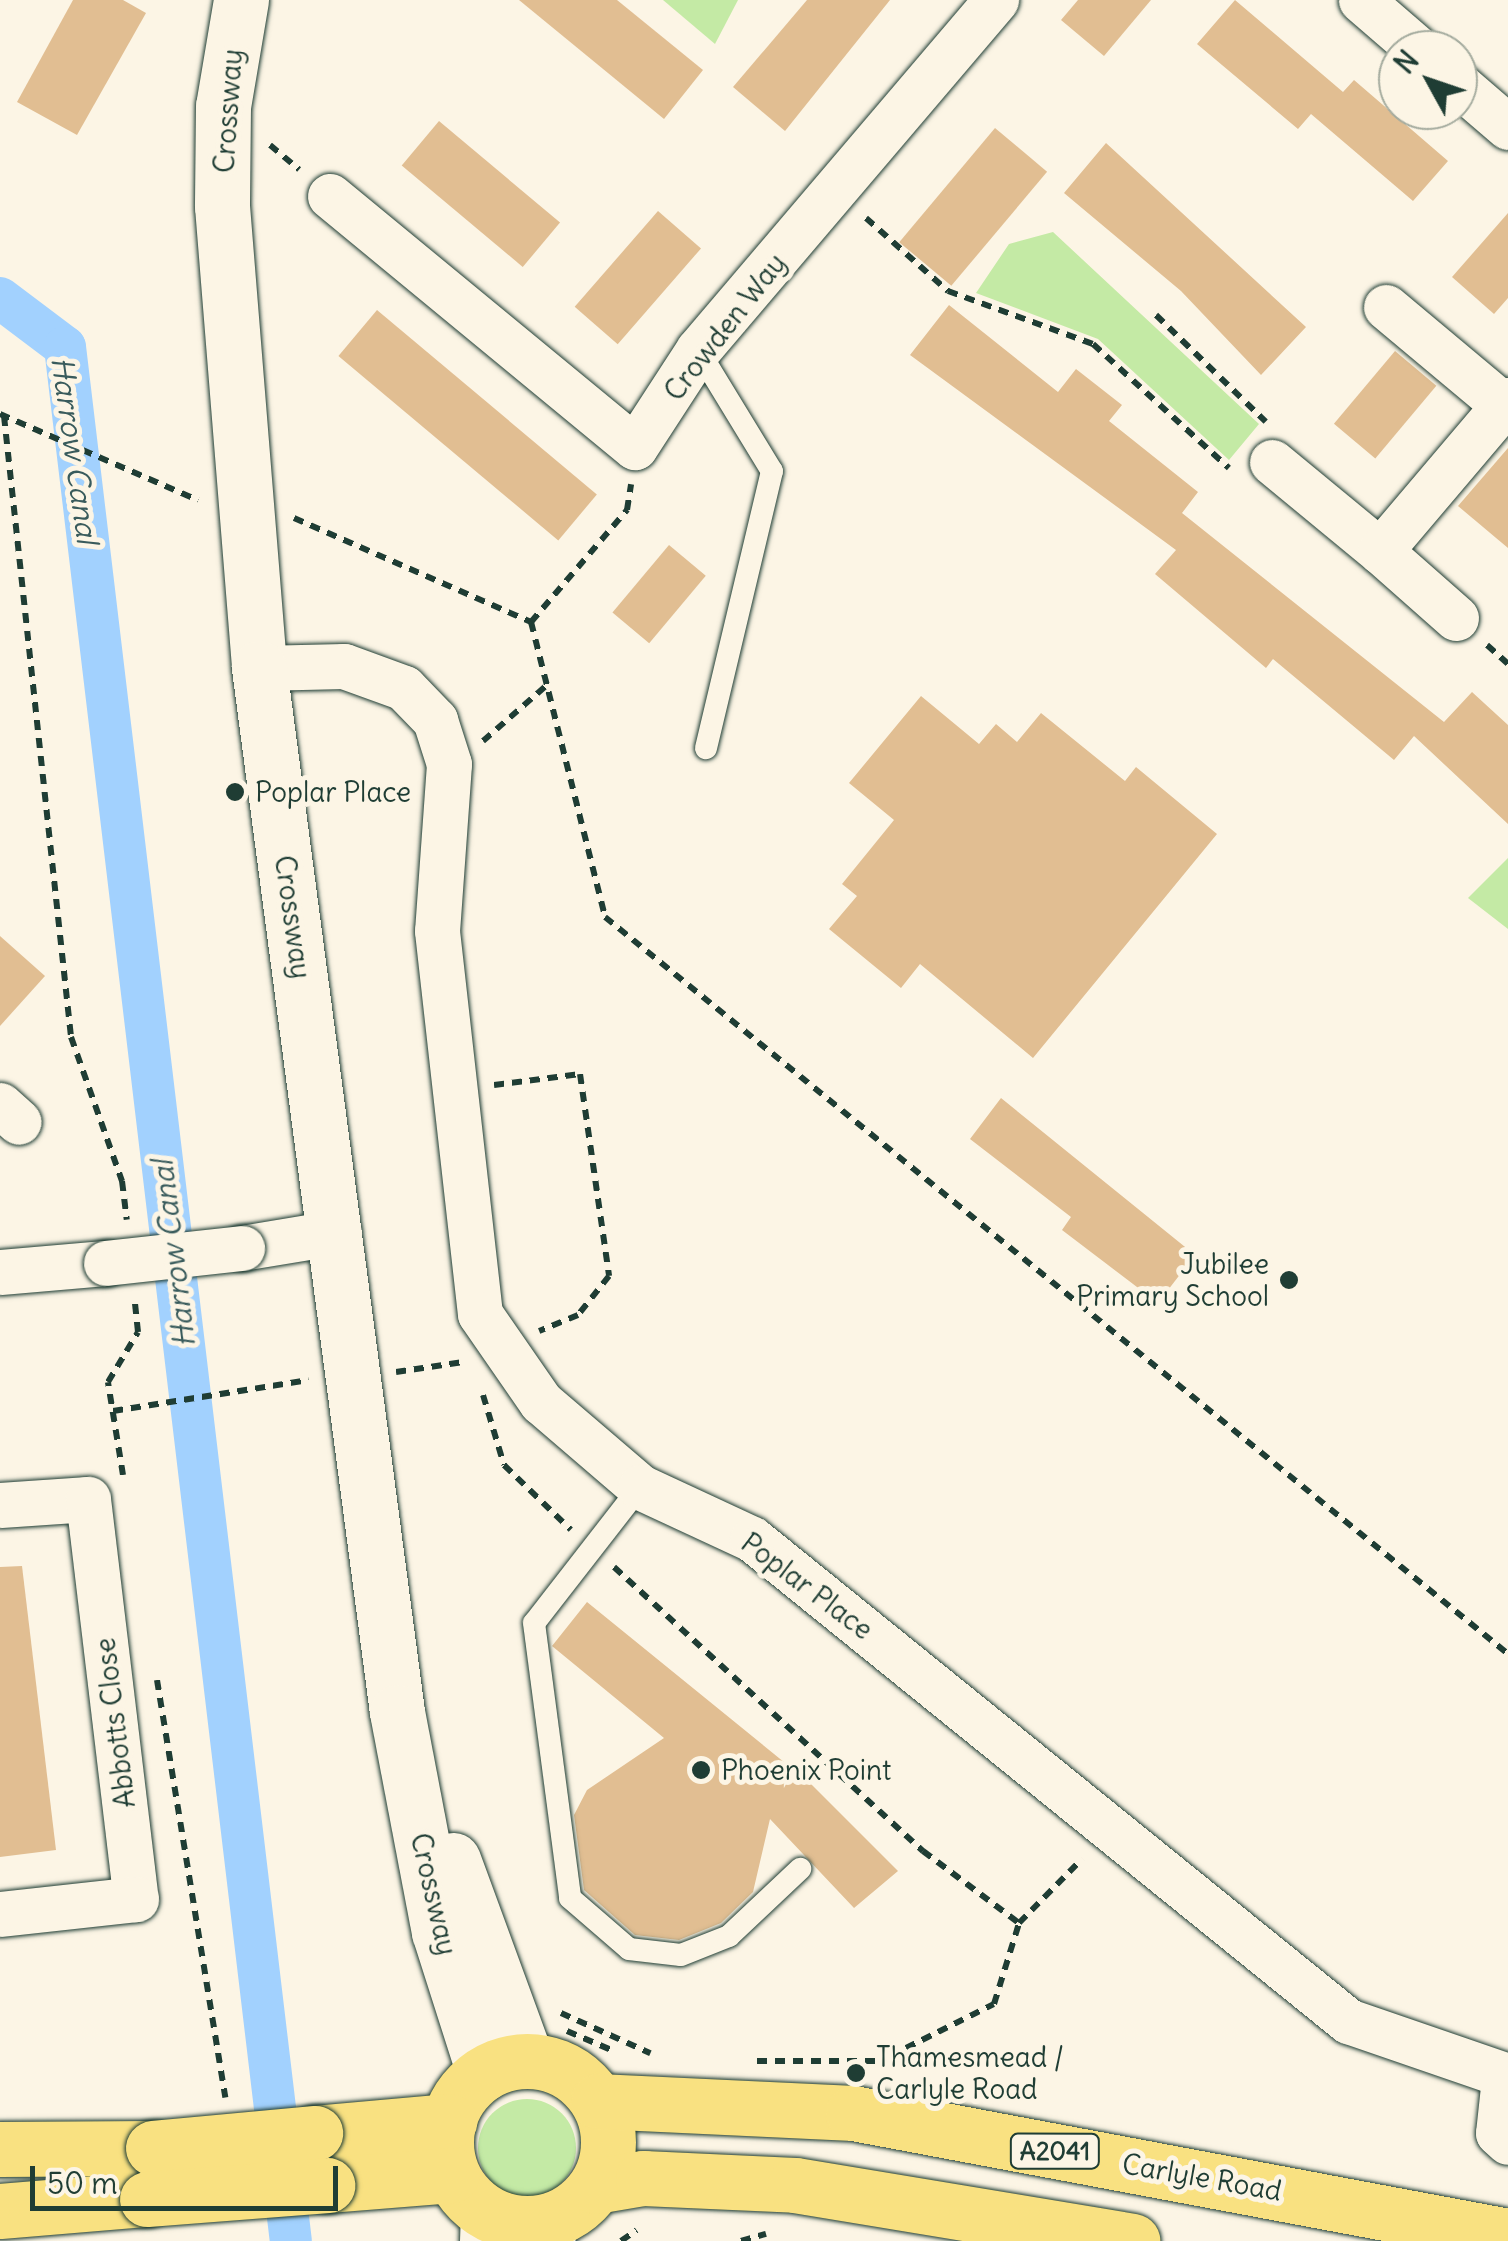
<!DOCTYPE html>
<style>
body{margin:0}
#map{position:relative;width:1508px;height:2241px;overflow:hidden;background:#fcf5e5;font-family:Delius,sans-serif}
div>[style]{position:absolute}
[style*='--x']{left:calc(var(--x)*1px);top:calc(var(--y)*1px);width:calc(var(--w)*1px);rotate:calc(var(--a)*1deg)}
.green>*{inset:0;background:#c4eaa5}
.round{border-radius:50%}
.canal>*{height:42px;margin:-21px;padding:0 21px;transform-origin:21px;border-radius:21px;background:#a2d1fe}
.building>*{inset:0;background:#e1be92;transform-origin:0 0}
.path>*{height:6px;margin-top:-3px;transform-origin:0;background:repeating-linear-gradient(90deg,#1f3d34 0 10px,transparent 0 18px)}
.roads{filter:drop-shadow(0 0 2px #1f3d34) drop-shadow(0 0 2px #1f3d34)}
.lane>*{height:22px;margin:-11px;padding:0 11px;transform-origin:11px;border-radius:11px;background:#fcf5e5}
.street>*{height:45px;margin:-22.5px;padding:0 22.5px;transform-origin:22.5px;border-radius:22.5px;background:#fcf5e5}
.secondary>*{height:55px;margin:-27.5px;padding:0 27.5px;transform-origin:27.5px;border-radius:27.5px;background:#fcf5e5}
.primary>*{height:55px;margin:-27.5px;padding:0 27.5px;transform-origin:27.5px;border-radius:27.5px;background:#f9e181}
.primary>.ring{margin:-27.5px;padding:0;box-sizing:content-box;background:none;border:55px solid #f9e181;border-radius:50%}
.bridges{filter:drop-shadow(0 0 2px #1f3d34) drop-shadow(0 0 2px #1f3d34)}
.street-bridge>*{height:45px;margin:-22.5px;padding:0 22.5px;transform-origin:22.5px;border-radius:22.5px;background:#fcf5e5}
.primary-bridge>*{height:55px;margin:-27.5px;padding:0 27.5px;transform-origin:27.5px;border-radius:27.5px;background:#f9e181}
.dots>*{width:28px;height:28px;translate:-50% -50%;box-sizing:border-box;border:5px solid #fcf5e5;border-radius:50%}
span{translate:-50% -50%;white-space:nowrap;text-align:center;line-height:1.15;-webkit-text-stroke:10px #fcf5e5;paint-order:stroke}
.shield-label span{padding:2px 8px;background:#fcf5e5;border:2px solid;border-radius:8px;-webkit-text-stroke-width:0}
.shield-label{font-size:25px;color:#1f3d34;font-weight:700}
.street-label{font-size:28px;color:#1f3d34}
.poi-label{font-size:28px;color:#1f3d34}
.left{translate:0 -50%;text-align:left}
.right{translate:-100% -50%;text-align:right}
.water-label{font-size:30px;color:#395b5c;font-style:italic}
.north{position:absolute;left:1378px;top:30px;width:100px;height:100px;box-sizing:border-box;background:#fcf5e5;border:2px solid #a4ab9e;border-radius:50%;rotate:310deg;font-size:28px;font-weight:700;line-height:40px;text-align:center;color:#1f3d34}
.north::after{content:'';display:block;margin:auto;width:35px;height:45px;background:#1f3d34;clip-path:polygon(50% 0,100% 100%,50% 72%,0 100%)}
.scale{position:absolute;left:30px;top:2166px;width:308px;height:45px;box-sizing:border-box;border:5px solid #1f3d34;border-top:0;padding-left:12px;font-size:30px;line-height:35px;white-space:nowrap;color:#1f3d34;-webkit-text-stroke:8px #fcf5e5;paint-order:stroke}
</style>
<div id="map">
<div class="green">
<i style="clip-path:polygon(663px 0,738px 0,715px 44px)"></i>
<i style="clip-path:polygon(1053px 232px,1259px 424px,1229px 460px,1098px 339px,976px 293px,1009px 244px)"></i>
<i style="clip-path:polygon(1508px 858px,1508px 929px,1468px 898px)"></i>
<i class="round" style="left:478px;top:2099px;width:98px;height:98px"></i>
</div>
<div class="canal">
<i style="--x:0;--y:298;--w:81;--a:37"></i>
<i style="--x:65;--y:347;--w:1907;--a:83.2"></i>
</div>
<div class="building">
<i style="clip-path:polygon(73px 0,123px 0,146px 13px,77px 135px,17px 102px)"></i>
<i style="clip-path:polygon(519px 0,617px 0,703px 70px,664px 119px)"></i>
<i style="clip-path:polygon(807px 0,890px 0,785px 131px,733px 87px)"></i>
<i style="clip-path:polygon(1078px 0,1151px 0,1104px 56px,1061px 20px)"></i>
<i style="clip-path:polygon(1235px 0,1343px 92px,1354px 80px,1448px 161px,1413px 201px,1311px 114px,1298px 129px,1197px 44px)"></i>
<i style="left:439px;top:121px;width:158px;height:58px;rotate:40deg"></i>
<i style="left:995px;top:128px;width:68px;height:149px;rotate:40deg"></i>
<i style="clip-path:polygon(1106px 143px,1306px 327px,1261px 375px,1181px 291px,1064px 193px)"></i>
<i style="left:658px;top:211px;width:57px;height:127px;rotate:41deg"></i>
<i style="clip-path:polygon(1508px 213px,1508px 298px,1494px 314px,1452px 277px)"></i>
<i style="clip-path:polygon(949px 305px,1058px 392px,1076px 369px,1122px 405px,1109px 421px,1198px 492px,1182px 513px,1444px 722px,1472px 692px,1508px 725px,1508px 824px,1414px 736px,1394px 760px,1273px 659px,1266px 668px,1155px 574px,1176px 550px,910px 355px)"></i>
<i style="left:377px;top:310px;width:287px;height:60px;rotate:40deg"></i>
<i style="left:1395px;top:351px;width:54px;height:95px;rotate:40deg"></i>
<i style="clip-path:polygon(1508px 448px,1508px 548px,1458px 506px)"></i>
<i style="left:669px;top:545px;width:48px;height:88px;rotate:40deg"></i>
<i style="clip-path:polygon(921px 696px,979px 744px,996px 724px,1017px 742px,1041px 713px,1125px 781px,1136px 767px,1217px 834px,1033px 1058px,920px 964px,901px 988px,829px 929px,857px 896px,842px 884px,894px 820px,849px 783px)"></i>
<i style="clip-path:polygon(0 936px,45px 976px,0 1026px)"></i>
<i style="clip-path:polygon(1001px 1098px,1195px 1255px,1158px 1303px,1062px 1230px,1071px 1217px,970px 1139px)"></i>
<i style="clip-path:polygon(22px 1566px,56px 1850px,0 1857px,0 1567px)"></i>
<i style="clip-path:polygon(587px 1602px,811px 1784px,898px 1871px,854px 1908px,770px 1819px,753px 1892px,721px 1923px,679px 1940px,635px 1935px,584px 1890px,574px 1815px,587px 1790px,664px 1738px,552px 1646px)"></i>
</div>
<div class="path">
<i style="--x:270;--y:145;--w:38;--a:40"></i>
<i style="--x:866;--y:218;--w:110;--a:41.7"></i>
<i style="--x:948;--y:291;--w:154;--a:20.1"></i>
<i style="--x:1093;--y:344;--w:184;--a:42.4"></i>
<i style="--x:1156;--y:315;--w:153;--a:44.2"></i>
<i style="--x:0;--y:414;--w:216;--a:23.5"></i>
<i style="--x:4;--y:416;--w:625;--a:83.84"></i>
<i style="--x:71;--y:1037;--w:153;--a:70.5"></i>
<i style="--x:122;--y:1181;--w:39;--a:83"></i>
<i style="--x:294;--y:518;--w:259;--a:23.7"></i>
<i style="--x:531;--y:622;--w:304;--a:75.9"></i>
<i style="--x:605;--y:917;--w:1166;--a:39.22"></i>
<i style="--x:531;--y:622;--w:148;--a:-49.4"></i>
<i style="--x:627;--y:510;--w:26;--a:-81"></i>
<i style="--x:1487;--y:645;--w:28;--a:42"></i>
<i style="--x:483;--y:741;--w:85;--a:-41.2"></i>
<i style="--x:494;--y:1085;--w:87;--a:-7.3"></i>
<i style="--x:580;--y:1074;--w:204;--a:81.8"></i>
<i style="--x:609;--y:1276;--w:50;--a:128.5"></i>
<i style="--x:578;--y:1315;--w:42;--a:157.7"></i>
<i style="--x:396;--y:1372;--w:68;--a:-8.5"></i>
<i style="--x:483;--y:1395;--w:73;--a:73.3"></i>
<i style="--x:504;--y:1465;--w:93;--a:44.1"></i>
<i style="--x:113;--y:1411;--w:198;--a:-9"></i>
<i style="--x:123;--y:1475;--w:94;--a:-99.2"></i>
<i style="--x:108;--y:1382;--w:58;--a:-59"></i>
<i style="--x:138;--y:1332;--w:30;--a:-96"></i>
<i style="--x:614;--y:1567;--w:420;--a:42.6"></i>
<i style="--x:923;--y:1851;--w:120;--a:36.9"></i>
<i style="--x:157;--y:1680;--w:423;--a:80.7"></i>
<i style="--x:561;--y:2013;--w:98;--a:24.2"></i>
<i style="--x:567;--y:2031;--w:53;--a:23.2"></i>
<i style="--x:757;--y:2061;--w:143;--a:0"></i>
<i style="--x:900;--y:2061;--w:14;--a:-65"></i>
<i style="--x:906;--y:2048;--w:98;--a:-26.6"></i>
<i style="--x:994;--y:2004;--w:85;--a:-72.8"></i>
<i style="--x:1019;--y:1923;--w:90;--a:-45.5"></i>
<i style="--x:621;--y:2241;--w:19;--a:-35"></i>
<i style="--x:741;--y:2241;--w:26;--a:-16"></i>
</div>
<div class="roads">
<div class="lane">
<i style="--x:698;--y:350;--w:142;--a:58.6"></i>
<i style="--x:772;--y:471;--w:285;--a:103.4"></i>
<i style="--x:640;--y:1487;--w:172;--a:127.9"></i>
<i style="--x:534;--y:1623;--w:277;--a:82.5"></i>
<i style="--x:570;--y:1898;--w:78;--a:40.8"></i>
<i style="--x:629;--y:1949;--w:52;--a:6.6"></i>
<i style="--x:681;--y:1955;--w:52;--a:-21.6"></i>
<i style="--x:729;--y:1936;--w:98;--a:-43.3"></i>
</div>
<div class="street">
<i style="--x:1361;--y:0;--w:77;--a:40.8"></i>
<i style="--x:1458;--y:84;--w:66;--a:40.7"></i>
<i style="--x:330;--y:196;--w:395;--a:39.5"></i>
<i style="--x:635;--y:447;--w:116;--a:-57"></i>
<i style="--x:698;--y:350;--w:460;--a:-49.6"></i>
<i style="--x:1386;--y:307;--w:153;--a:39.9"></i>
<i style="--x:1272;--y:462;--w:140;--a:39.5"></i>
<i style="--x:1456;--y:618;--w:101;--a:-138.6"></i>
<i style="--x:1380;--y:551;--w:198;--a:-49.7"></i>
<i style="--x:259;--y:668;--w:85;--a:-1.3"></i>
<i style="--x:344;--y:666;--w:64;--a:20.1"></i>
<i style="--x:404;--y:688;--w:45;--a:45.9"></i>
<i style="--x:435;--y:720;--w:46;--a:72.3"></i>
<i style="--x:449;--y:764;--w:167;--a:94.1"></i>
<i style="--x:437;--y:931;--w:385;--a:83.6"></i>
<i style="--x:480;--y:1314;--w:107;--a:55.3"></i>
<i style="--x:541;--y:1402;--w:130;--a:40.6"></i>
<i style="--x:640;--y:1487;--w:123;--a:24.9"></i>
<i style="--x:752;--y:1539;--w:767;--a:38.96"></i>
<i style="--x:1348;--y:2021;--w:169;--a:19"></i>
<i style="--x:0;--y:1105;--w:25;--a:42"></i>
<i style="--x:242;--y:1248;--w:98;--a:-9.4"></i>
<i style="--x:0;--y:1272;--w:106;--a:-4.9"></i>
<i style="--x:0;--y:1505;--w:88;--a:-3.9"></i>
<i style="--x:88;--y:1499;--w:403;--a:83.2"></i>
<i style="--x:136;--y:1899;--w:137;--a:173.7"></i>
<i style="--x:1504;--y:2078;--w:55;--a:96.2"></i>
<i style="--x:1498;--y:2133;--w:13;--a:42"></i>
</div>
<div class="secondary">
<i style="--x:241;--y:0;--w:108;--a:99.6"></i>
<i style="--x:223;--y:106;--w:100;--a:90.6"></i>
<i style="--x:222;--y:206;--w:463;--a:85.4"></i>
<i style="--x:259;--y:668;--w:1053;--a:82.47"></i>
<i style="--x:397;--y:1712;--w:224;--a:79.2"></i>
<i style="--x:439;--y:1932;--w:148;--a:72.3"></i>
<i style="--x:453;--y:1860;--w:213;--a:69.9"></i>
<i style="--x:487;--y:2241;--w:27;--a:-88"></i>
<i style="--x:547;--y:2241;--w:20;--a:-81"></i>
</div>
<div class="primary">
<i class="ring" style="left:446px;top:2061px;width:107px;height:107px"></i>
<i style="--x:598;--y:2101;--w:255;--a:2.7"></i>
<i style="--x:853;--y:2113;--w:666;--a:10.64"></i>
<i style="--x:315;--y:2133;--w:135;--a:-5.1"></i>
<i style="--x:0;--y:2149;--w:153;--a:-0.4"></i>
<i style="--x:327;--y:2185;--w:125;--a:-4.6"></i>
<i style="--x:596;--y:2186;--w:48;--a:-9.7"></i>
<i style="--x:643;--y:2178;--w:152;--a:2.6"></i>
<i style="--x:795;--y:2185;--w:342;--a:9.4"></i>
<i style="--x:0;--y:2211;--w:147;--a:-4.7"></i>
</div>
</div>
<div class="bridges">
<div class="street-bridge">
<i style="--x:106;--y:1263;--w:137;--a:-6.3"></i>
</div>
<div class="primary-bridge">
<i style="--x:153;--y:2148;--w:163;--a:-5.3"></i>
<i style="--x:147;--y:2199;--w:181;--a:-4.4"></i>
</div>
</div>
<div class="dots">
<i style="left:235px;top:792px;background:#1f3d34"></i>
<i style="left:1289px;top:1280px;background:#1f3d34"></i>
<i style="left:701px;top:1770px;background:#1f3d34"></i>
<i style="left:856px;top:2073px;background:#1f3d34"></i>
</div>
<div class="shield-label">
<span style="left:1055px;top:2151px">A2041</span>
</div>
<div class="street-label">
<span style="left:228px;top:111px;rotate:-86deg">Crossway</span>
<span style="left:725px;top:327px;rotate:-52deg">Crowden Way</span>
<span style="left:293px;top:917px;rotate:82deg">Crossway</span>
<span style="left:807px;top:1586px;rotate:37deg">Poplar Place</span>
<span style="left:115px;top:1723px;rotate:-97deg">Abbotts Close</span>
<span style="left:434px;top:1894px;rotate:77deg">Crossway</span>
<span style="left:1202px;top:2177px;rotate:10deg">Carlyle Road</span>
</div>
<div class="poi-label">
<span class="left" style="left:255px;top:792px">Poplar Place</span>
<span class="right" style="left:1269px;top:1280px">Jubilee<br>Primary School</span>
<span class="left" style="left:721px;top:1770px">Phoenix Point</span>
<span class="left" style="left:876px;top:2073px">Thamesmead /<br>Carlyle Road</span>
</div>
<div class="water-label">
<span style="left:75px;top:450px;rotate:82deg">Harrow Canal</span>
<span style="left:173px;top:1254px;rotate:-97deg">Harrow Canal</span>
</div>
<div class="north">N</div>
<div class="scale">50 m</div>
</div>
